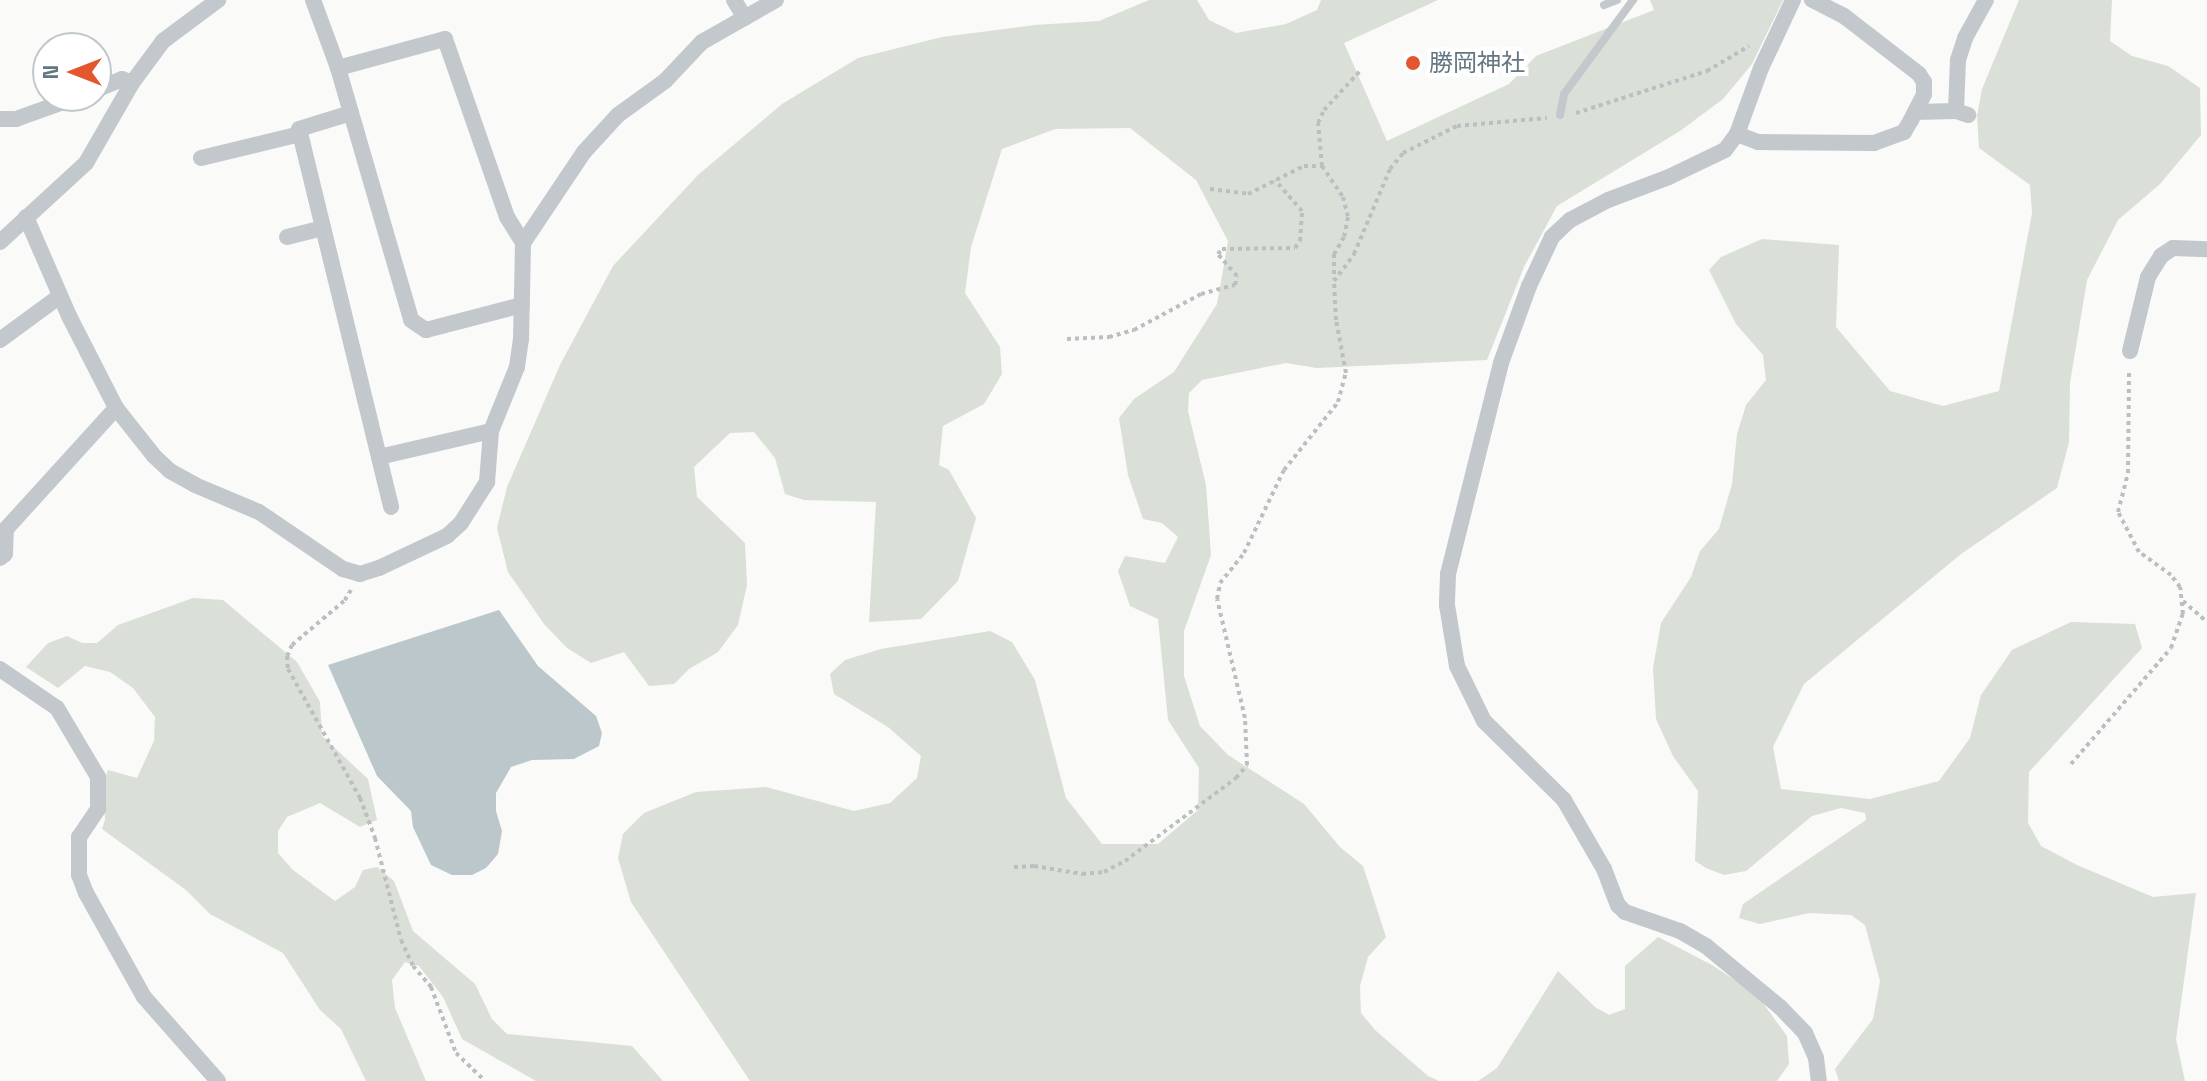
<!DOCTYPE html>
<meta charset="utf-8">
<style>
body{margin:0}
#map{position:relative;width:2207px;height:1081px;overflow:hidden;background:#fafaf8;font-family:"Space Grotesk","Noto Sans JP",sans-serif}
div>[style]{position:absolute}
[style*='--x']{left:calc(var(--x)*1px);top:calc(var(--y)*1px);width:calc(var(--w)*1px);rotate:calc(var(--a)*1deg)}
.green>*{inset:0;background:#dadfd7}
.water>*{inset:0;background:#bbc7cb}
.path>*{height:4px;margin-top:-2px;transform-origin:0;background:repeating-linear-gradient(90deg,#bbbfc2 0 4px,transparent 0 8px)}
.service>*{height:8px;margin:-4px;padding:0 4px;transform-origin:4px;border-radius:4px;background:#c3c8cc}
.minor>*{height:16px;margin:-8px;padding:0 8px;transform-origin:8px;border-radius:8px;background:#c3c8cc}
.dots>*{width:22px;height:22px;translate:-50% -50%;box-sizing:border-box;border:4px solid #fff;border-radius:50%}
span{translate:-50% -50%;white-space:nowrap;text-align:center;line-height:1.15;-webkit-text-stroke:8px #fff;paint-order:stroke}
.poi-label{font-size:24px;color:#657683}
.left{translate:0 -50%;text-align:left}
.north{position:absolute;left:32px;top:32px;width:80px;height:80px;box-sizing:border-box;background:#fff;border:2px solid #c1c8cd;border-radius:50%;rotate:270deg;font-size:22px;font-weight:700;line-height:32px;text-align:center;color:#657683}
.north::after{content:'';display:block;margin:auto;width:28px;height:36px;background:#e4572e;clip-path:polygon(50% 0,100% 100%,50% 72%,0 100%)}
</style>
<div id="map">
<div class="green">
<i style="clip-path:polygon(1149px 0,1197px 0,1209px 20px,1236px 33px,1286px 24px,1317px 10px,1321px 0,1438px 0,1344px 43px,1387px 141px,1509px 84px,1536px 56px,1654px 10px,1650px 0,1783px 0,1752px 64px,1723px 99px,1680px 131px,1557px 206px,1524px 267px,1487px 360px,1317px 368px,1286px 363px,1202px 380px,1189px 393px,1188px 411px,1206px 485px,1211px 555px,1184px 631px,1184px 676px,1200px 726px,1228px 755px,1304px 804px,1340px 847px,1363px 866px,1386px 937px,1368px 957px,1360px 986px,1361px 1013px,1375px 1030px,1428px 1076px,1439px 1081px,750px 1081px,631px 902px,618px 858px,623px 834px,644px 813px,696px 792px,766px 787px,854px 811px,890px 803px,917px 778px,921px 756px,888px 727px,834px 694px,830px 674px,845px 660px,881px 649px,990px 631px,1012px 642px,1035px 680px,1066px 798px,1102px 844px,1158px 844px,1198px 810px,1199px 768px,1168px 720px,1158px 619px,1130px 606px,1118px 571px,1125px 556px,1165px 563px,1178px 537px,1162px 523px,1143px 519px,1128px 475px,1119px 418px,1134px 399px,1174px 372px,1217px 304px,1228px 241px,1196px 180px,1130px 128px,1055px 129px,1002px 149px,971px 247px,965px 293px,1000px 347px,1002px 374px,984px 404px,943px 426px,939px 465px,949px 470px,976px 518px,958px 581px,921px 619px,869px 622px,876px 502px,804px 500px,785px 494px,775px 458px,754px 432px,730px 433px,694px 467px,697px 497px,745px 543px,747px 585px,738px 625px,718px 652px,689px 669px,674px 684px,649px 686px,624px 652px,591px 663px,567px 648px,544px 624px,508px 572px,497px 528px,507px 487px,560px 365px,613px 266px,698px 175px,782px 104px,858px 58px,942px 37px,1035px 25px,1099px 21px)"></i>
<i style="clip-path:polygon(2019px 0,2112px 0,2110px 41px,2132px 56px,2168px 66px,2200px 88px,2201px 135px,2160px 184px,2118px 220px,2087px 280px,2070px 383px,2069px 442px,2057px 488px,1961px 554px,1804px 684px,1773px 747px,1781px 789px,1870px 799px,1939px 781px,1970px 738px,1981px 695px,2012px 650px,2071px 622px,2135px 624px,2142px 648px,2029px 772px,2028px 823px,2041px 846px,2077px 865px,2153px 897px,2196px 893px,2176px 1039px,2185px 1081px,1839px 1081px,1835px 1069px,1873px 1019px,1880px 981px,1865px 925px,1851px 915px,1809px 913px,1760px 924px,1739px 918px,1743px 904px,1866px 820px,1865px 813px,1841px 808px,1812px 816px,1746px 871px,1724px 875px,1706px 868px,1695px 861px,1698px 791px,1673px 756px,1656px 719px,1653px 668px,1661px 623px,1691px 577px,1700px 551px,1719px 529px,1732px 484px,1737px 434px,1746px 405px,1766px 380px,1763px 355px,1736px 324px,1709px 270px,1721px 257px,1762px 239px,1839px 245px,1836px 327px,1890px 391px,1943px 406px,1999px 391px,2032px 213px,2030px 185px,1979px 148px,1977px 116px,1982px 89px)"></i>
<i style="clip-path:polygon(193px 598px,223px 600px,297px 662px,320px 702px,322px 736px,368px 779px,377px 820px,360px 827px,320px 803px,287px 817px,278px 831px,278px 853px,293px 870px,335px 901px,355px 887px,363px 870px,377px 867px,394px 881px,413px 931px,475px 984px,492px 1019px,507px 1034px,632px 1046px,663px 1081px,536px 1081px,462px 1039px,443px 997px,419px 966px,405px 962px,392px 980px,395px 1008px,426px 1081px,366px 1081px,341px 1029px,320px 1010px,283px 953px,210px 914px,186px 890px,102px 829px,105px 820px,104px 781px,108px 770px,137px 778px,154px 741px,155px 717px,133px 688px,110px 672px,85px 666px,58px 688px,26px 667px,48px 643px,67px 636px,82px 643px,97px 643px,118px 625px)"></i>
<i style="clip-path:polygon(1658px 937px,1712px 965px,1757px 995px,1787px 1036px,1789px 1064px,1777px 1081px,1478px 1081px,1497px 1068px,1558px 971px,1595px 1007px,1609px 1015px,1625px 1009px,1625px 966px)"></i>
</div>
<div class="water">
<i style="clip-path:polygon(499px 610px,538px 666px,596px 716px,602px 733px,599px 746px,574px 759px,532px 760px,511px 767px,496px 793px,496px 811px,502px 831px,498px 854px,486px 868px,472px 875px,452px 875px,431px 865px,413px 827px,411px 811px,377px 776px,328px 665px)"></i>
</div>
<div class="path">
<i style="--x:1576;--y:113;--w:138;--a:-17.8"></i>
<i style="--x:1707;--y:71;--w:49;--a:-30.8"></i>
<i style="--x:1322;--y:166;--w:43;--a:-95.3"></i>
<i style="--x:1318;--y:123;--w:14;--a:-65"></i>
<i style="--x:1324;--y:110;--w:53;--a:-47.3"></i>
<i style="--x:1210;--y:189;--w:38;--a:7"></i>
<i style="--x:1248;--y:194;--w:63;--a:-26.6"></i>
<i style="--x:1304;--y:166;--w:18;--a:0"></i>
<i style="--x:1322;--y:166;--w:37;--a:56"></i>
<i style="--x:1343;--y:197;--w:21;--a:76"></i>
<i style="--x:1348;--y:217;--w:20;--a:101"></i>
<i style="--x:1344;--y:237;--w:20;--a:120"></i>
<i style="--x:1334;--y:254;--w:25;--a:90"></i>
<i style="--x:1067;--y:339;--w:42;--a:-2.7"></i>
<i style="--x:1109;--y:337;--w:26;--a:-16"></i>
<i style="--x:1134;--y:330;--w:76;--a:-28.2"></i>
<i style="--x:1201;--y:294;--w:35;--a:-15"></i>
<i style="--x:1235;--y:285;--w:9;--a:-77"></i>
<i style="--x:1237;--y:276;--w:29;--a:-131"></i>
<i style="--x:1218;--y:254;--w:6;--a:-51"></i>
<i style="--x:1222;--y:249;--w:73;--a:-0.8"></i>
<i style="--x:1295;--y:248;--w:9;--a:-54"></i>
<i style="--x:1300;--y:241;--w:30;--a:-86"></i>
<i style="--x:1302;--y:211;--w:41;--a:-131.1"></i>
<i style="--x:351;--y:590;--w:13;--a:122"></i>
<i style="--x:344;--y:601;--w:68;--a:139.8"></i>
<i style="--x:292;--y:645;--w:12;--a:114"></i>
<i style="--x:287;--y:656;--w:13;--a:86"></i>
<i style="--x:288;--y:669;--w:148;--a:60.8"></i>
<i style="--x:360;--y:798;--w:43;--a:69.4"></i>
<i style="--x:375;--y:838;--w:105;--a:75.7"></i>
<i style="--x:401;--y:940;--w:29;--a:65"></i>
<i style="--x:413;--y:966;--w:28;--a:49"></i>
<i style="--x:431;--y:987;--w:71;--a:69.3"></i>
<i style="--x:456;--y:1053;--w:40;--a:44"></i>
<i style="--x:2183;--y:601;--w:32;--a:41"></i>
<i style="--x:2071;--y:764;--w:153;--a:-49.2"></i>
<i style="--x:2171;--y:648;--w:36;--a:-71"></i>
<i style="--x:2183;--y:614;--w:27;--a:-96"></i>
<i style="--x:2180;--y:587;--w:15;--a:-127"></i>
<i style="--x:2171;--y:575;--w:39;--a:-144"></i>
<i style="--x:2139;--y:552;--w:45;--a:-117.7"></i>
<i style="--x:2118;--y:512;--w:40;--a:-75.6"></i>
<i style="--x:2128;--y:473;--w:104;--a:-89.4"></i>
<i style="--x:1014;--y:867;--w:20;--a:-3"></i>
<i style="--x:1034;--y:866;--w:49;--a:9.5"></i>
<i style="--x:1082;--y:874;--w:22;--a:-5"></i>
<i style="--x:1104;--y:872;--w:24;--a:-28"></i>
<i style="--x:1125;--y:861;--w:139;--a:-36.8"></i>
<i style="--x:1236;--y:778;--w:17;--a:-50"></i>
<i style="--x:1247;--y:765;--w:47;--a:-92.4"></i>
<i style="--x:1245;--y:718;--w:122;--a:-103.2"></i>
<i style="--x:1217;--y:599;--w:16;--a:-79"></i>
<i style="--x:1220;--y:583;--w:38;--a:-51"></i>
<i style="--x:1244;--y:553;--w:92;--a:-64.3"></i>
<i style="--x:1284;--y:470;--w:87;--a:-51.5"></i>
<i style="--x:1338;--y:402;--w:30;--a:-75"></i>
<i style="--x:1346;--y:373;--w:54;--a:-100.7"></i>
<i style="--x:1336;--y:320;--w:39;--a:-93"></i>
<i style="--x:1334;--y:281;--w:34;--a:-53"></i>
<i style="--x:1354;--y:254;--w:92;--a:-67"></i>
<i style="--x:1390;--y:169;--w:21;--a:-51"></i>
<i style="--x:1403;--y:153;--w:60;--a:-26.6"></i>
<i style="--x:1457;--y:126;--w:90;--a:-5.1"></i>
</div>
<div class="service">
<i style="--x:1604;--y:5;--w:14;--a:-21"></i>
<i style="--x:1560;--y:115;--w:21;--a:-79"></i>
<i style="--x:1564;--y:94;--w:117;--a:-53.7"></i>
</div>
<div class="minor">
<i style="--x:313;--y:0;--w:72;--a:69.8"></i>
<i style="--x:338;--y:68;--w:262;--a:73.8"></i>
<i style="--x:411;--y:320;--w:18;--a:34"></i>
<i style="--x:426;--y:330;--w:99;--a:-14.6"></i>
<i style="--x:734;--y:0;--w:21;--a:59"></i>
<i style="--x:1793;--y:0;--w:75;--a:115.2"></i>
<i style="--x:1761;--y:68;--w:70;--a:110"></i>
<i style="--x:1737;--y:134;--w:20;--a:127"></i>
<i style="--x:1725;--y:150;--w:62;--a:154.3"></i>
<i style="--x:1669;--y:177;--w:65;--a:159.3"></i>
<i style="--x:1608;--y:200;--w:43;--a:152.2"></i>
<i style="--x:1570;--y:220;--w:25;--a:137"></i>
<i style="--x:1552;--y:237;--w:54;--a:115.1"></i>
<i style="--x:1529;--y:286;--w:82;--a:110"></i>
<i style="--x:1501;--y:363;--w:218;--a:104.1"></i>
<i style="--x:1448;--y:574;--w:31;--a:92"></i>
<i style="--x:1447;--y:605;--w:62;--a:80.7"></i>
<i style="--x:1457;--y:666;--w:61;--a:63.9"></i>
<i style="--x:1484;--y:721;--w:112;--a:44.6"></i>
<i style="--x:1564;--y:800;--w:80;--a:59.9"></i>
<i style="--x:1604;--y:869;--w:39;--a:69"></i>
<i style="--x:1618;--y:905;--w:10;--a:45"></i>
<i style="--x:1625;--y:912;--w:58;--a:19.1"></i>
<i style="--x:1680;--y:931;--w:30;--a:30"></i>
<i style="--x:1706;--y:946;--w:96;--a:39.5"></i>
<i style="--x:1780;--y:1007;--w:36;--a:46"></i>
<i style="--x:1805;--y:1033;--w:27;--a:66"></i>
<i style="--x:1816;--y:1058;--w:23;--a:83"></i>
<i style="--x:338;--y:68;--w:111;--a:-15.2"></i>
<i style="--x:445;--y:39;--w:188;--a:70.8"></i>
<i style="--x:507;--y:217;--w:31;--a:58"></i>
<i style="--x:96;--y:90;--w:28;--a:-23"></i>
<i style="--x:122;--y:79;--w:11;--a:22"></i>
<i style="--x:1956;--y:111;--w:51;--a:-87.8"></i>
<i style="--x:1958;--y:60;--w:23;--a:-72"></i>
<i style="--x:1965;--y:38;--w:43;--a:-61.1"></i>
<i style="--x:1915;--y:112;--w:41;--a:-1.4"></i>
<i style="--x:1956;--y:111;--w:13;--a:18"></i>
<i style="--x:351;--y:113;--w:54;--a:162.9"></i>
<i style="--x:299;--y:129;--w:389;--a:76.3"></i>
<i style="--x:0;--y:119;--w:16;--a:0"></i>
<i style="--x:16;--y:119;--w:68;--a:-19.8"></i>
<i style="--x:1737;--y:134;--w:22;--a:21"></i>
<i style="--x:1758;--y:142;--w:116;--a:0.5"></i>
<i style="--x:1874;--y:143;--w:32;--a:-20"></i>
<i style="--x:1904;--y:132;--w:14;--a:-60"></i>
<i style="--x:1911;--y:120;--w:29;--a:-63"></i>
<i style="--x:1924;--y:94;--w:12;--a:-90"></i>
<i style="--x:1924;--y:82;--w:9;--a:-122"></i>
<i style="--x:1919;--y:74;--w:95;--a:-142.3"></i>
<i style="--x:1844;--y:16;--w:36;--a:-153"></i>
<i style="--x:201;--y:158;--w:102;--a:-13.6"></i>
<i style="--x:26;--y:217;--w:108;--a:66.5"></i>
<i style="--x:69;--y:316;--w:103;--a:62.9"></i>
<i style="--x:116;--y:408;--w:61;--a:51.6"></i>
<i style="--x:154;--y:456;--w:22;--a:43"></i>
<i style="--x:170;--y:471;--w:29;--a:29"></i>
<i style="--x:195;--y:485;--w:69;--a:22.9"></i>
<i style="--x:259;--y:512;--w:102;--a:34.2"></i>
<i style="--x:343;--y:569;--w:18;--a:16"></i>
<i style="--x:360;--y:574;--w:20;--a:-18"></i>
<i style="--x:379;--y:568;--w:75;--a:-25.2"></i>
<i style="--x:447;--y:536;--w:19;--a:-43"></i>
<i style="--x:461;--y:523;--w:49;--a:-57.6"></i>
<i style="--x:487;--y:482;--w:51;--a:-85.5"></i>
<i style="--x:491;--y:431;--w:69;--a:-67.9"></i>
<i style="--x:517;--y:367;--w:27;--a:-82"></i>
<i style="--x:521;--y:340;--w:97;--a:-88.8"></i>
<i style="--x:523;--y:243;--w:110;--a:-56.2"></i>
<i style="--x:584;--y:152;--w:50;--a:-47.4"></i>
<i style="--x:618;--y:115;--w:58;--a:-35.9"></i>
<i style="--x:665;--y:81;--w:54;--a:-46.5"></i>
<i style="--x:702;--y:42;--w:85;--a:-29.6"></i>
<i style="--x:287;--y:237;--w:37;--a:-14"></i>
<i style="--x:0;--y:242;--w:117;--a:-42.6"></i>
<i style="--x:86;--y:163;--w:92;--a:-60.1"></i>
<i style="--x:132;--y:83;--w:52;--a:-53.6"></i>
<i style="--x:163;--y:41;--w:69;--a:-36.7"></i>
<i style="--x:0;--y:340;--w:74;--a:-36.3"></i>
<i style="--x:2130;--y:351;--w:76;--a:-76.3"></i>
<i style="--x:2148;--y:277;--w:25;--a:-58"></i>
<i style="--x:2161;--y:256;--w:14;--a:-34"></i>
<i style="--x:2173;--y:248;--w:34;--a:2"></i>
<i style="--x:379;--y:457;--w:115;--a:-13.1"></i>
<i style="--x:0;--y:558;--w:6;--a:-39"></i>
<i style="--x:5;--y:554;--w:25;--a:-88"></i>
<i style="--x:6;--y:529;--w:164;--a:-47.7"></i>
<i style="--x:0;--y:669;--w:69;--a:34.4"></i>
<i style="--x:57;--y:708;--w:80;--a:59.3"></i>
<i style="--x:98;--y:777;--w:32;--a:90"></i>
<i style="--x:98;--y:809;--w:34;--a:124"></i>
<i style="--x:79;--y:837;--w:38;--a:90"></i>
<i style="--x:79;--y:875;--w:19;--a:69"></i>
<i style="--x:86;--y:893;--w:119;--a:60.9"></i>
<i style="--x:144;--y:997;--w:112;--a:48.6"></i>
</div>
<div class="dots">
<i style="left:1413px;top:63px;background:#e4572e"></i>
</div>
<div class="poi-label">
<span class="left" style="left:1429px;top:63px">勝岡神社</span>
</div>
<div class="north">N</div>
</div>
